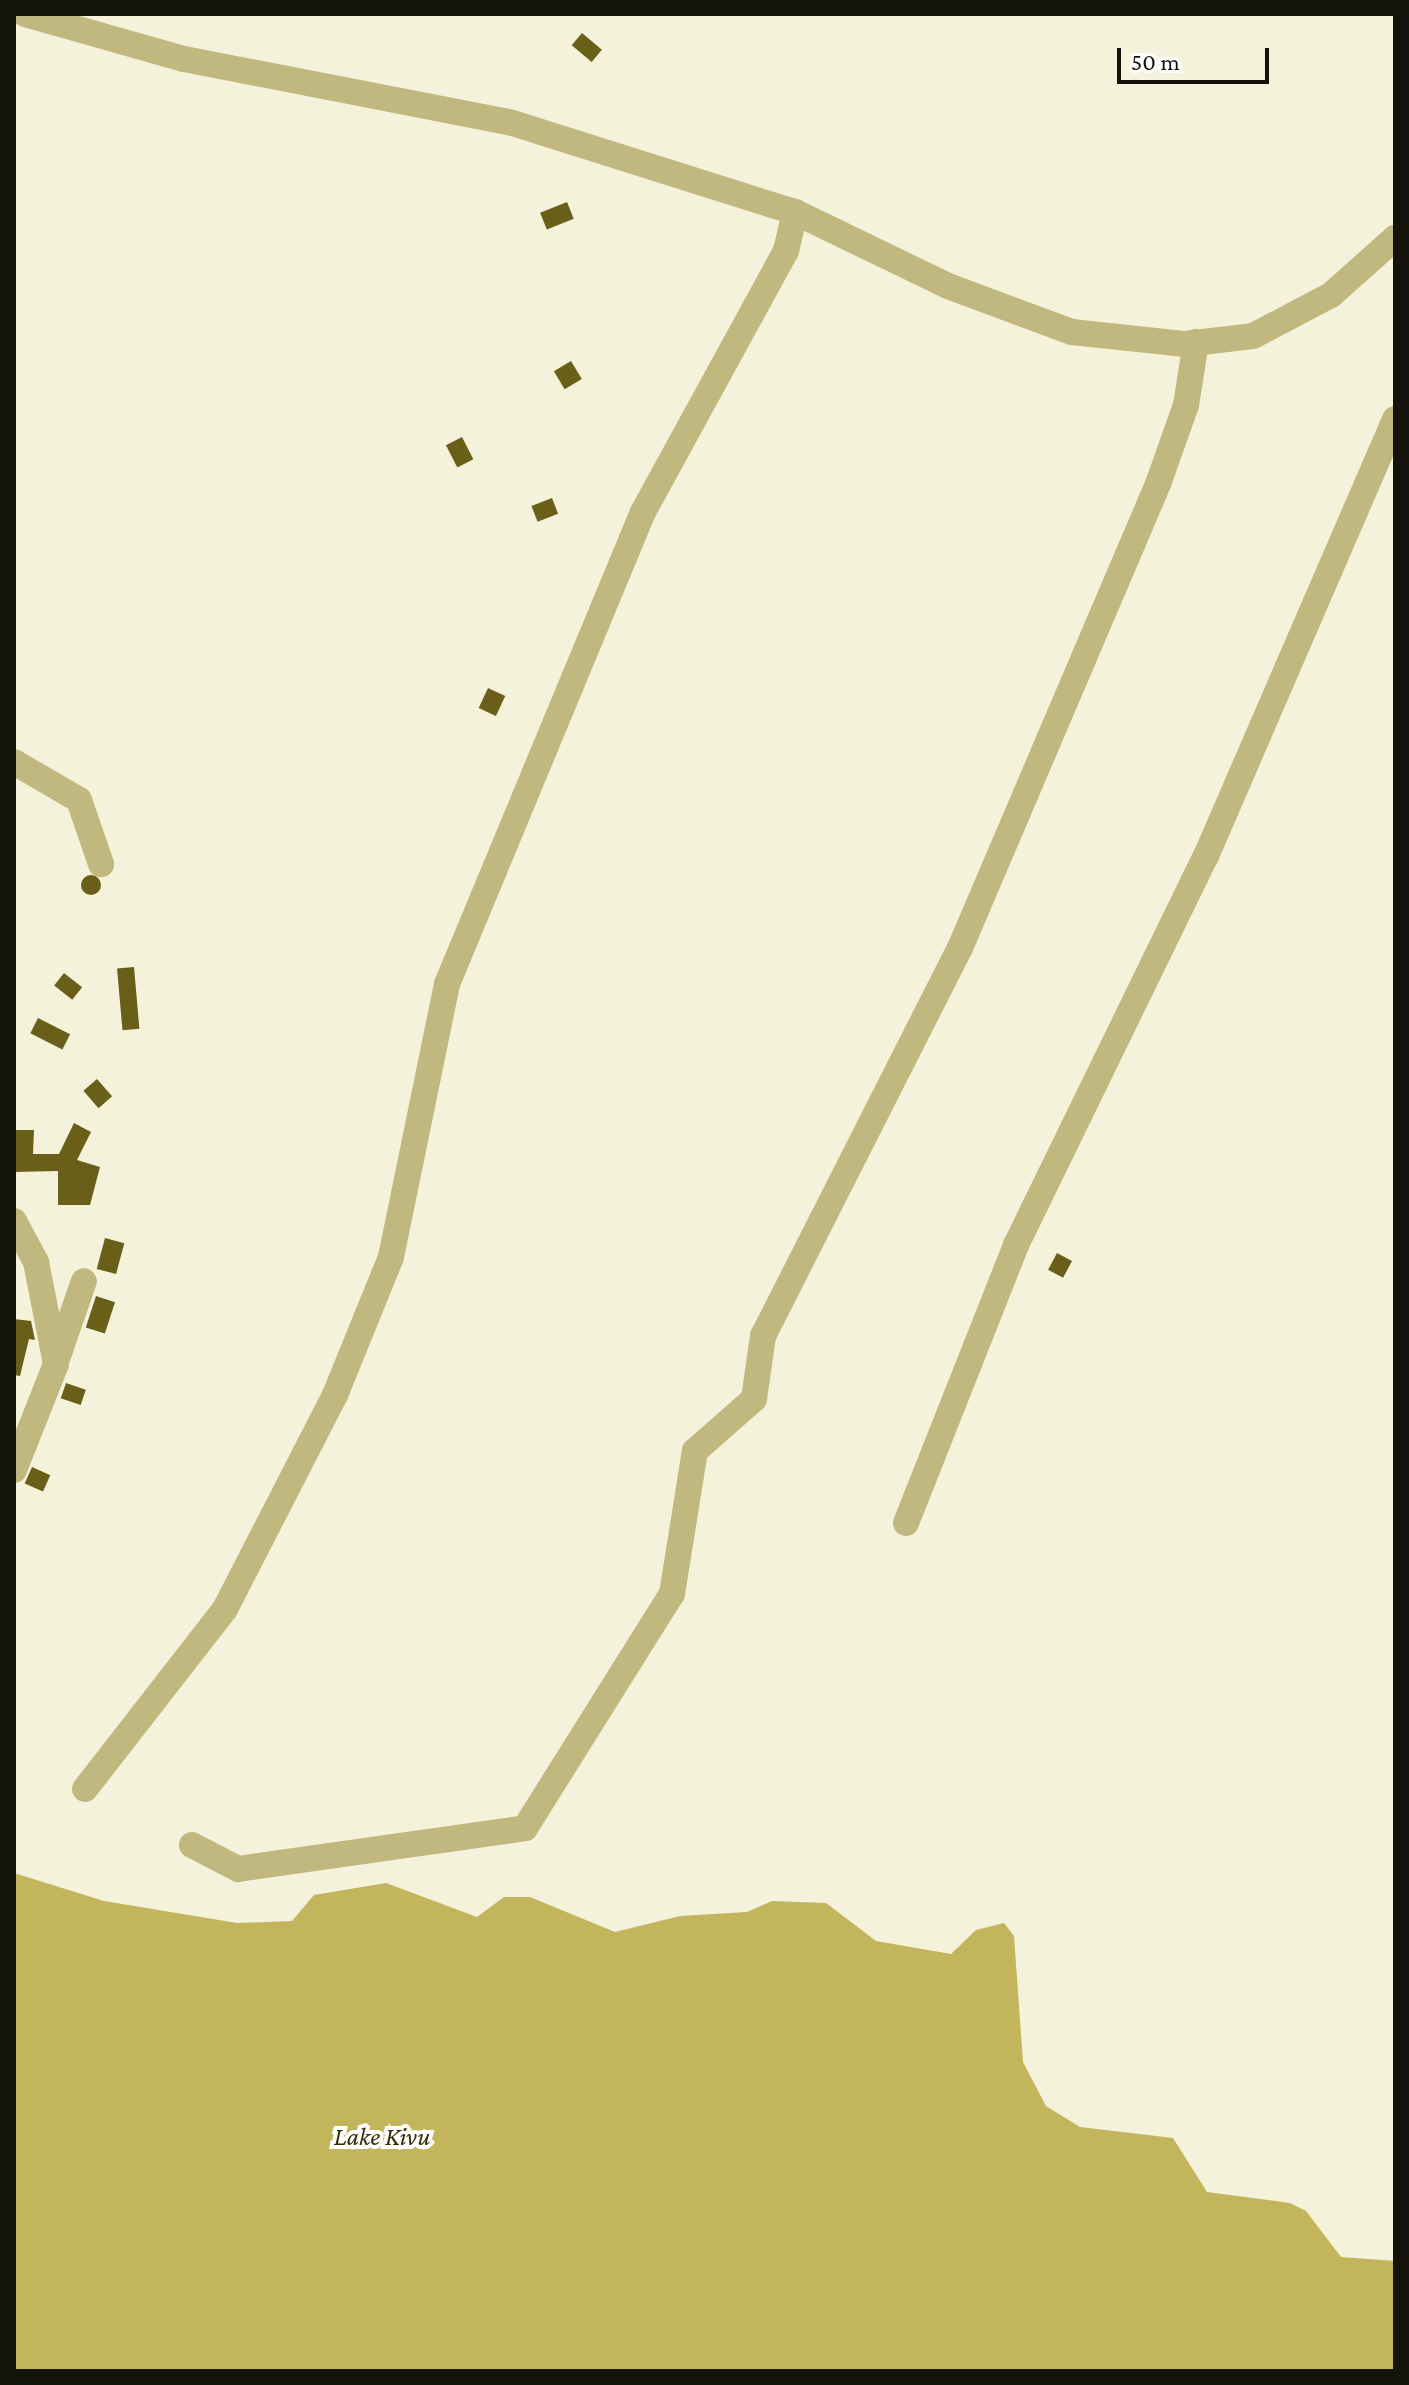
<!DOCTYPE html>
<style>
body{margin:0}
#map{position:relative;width:1409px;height:2385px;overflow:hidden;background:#f5f2dc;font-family:"Crimson Pro",serif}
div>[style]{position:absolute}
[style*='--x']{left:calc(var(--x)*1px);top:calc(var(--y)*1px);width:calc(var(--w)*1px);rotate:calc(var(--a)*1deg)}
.water>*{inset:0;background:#c2b55c}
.building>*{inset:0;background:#695f18;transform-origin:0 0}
.round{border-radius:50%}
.minor>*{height:26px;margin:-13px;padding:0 13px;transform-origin:13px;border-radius:13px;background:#c0b87e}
span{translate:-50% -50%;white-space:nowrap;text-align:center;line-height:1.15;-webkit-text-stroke:8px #fefefe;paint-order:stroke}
.water-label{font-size:26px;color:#332e06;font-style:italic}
.frame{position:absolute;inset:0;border:16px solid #13120b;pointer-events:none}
.scale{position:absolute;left:1117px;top:48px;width:152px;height:36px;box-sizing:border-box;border:4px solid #13120b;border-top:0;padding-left:10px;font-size:24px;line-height:28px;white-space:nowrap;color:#13120b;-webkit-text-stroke:6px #fefefe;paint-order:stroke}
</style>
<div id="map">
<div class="water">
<i style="clip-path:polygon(14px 1873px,104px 1901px,237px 1923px,292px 1921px,314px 1895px,386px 1883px,477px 1917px,504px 1897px,530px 1897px,615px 1932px,680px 1916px,747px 1912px,772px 1901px,826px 1903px,876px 1941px,951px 1954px,976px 1930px,1004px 1923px,1014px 1936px,1023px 2062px,1046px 2106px,1080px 2127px,1173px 2138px,1207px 2192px,1290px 2203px,1306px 2211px,1341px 2257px,1395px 2261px,1395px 2371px,14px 2371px)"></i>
</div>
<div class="building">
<i style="left:582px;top:33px;width:26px;height:16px;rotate:40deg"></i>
<i style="left:567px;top:202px;width:18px;height:29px;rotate:68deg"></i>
<i style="left:571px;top:361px;width:21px;height:20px;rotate:59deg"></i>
<i style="left:462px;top:437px;width:25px;height:18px;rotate:63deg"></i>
<i style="left:552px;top:498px;width:17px;height:22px;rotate:69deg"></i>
<i style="left:488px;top:688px;width:19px;height:22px;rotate:25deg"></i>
<i class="round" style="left:81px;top:875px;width:20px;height:20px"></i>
<i style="left:134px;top:967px;width:62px;height:17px;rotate:85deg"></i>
<i style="left:64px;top:973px;width:23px;height:16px;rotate:38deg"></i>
<i style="left:38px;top:1018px;width:36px;height:17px;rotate:27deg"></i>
<i style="left:97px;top:1079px;width:23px;height:18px;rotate:49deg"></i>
<i style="clip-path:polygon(74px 1123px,91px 1132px,77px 1160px,100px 1167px,90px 1205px,58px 1205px,58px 1171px,14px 1172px,15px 1130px,34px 1130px,33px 1154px,59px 1154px)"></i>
<i style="left:105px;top:1238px;width:20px;height:32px;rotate:15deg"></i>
<i style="left:1057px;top:1253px;width:17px;height:19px;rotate:28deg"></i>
<i style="left:96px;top:1296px;width:20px;height:33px;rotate:18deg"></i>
<i style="clip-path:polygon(14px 1319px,31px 1321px,35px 1340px,29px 1339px,20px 1376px,14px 1375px)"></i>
<i style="left:66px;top:1383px;width:21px;height:16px;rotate:19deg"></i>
<i style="left:32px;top:1467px;width:20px;height:18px;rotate:24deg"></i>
</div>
<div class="minor">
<i style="--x:25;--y:14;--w:165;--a:15.8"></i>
<i style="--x:184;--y:59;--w:331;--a:11"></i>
<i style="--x:509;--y:122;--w:300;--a:17.5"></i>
<i style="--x:795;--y:212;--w:170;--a:25.8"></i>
<i style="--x:948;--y:286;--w:132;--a:20.4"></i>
<i style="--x:1072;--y:332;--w:114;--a:6.1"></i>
<i style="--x:1185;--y:344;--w:68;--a:-6.7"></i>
<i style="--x:1253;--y:336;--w:88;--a:-27.7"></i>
<i style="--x:1331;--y:295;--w:86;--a:-41.7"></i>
<i style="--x:14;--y:762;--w:75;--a:30.3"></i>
<i style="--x:79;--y:800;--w:68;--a:71"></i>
<i style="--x:14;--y:1221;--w:47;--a:61.8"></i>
<i style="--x:36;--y:1262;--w:104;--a:78.9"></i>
<i style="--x:56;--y:1364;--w:114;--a:111.6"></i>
<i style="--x:58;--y:1356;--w:79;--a:-70.9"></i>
<i style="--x:906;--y:1523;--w:299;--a:-68.4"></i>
<i style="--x:1016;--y:1245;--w:433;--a:-64"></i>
<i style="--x:1206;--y:856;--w:476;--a:-66.6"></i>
<i style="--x:85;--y:1789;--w:228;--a:-52.1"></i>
<i style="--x:225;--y:1609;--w:241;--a:-62.8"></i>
<i style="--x:335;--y:1395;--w:149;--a:-67.9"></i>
<i style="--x:391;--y:1257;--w:279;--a:-78.4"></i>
<i style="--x:447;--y:984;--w:511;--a:-67.45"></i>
<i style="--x:643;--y:512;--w:298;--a:-61.3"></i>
<i style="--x:786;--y:251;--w:40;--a:-77"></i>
<i style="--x:192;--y:1845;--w:52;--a:27.6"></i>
<i style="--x:238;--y:1869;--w:290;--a:-8.1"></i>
<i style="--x:525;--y:1828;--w:276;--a:-57.9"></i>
<i style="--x:672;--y:1594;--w:145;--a:-80.9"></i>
<i style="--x:695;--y:1451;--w:79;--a:-41.4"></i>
<i style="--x:754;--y:1399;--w:64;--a:-81.9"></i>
<i style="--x:763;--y:1336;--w:435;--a:-63.1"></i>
<i style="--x:960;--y:948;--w:504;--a:-66.89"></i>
<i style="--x:1158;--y:484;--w:84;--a:-70.5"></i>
<i style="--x:1186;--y:405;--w:64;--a:-81"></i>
</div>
<div class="water-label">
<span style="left:382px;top:2137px">Lake Kivu</span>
</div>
<div class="frame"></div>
<div class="scale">50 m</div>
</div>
